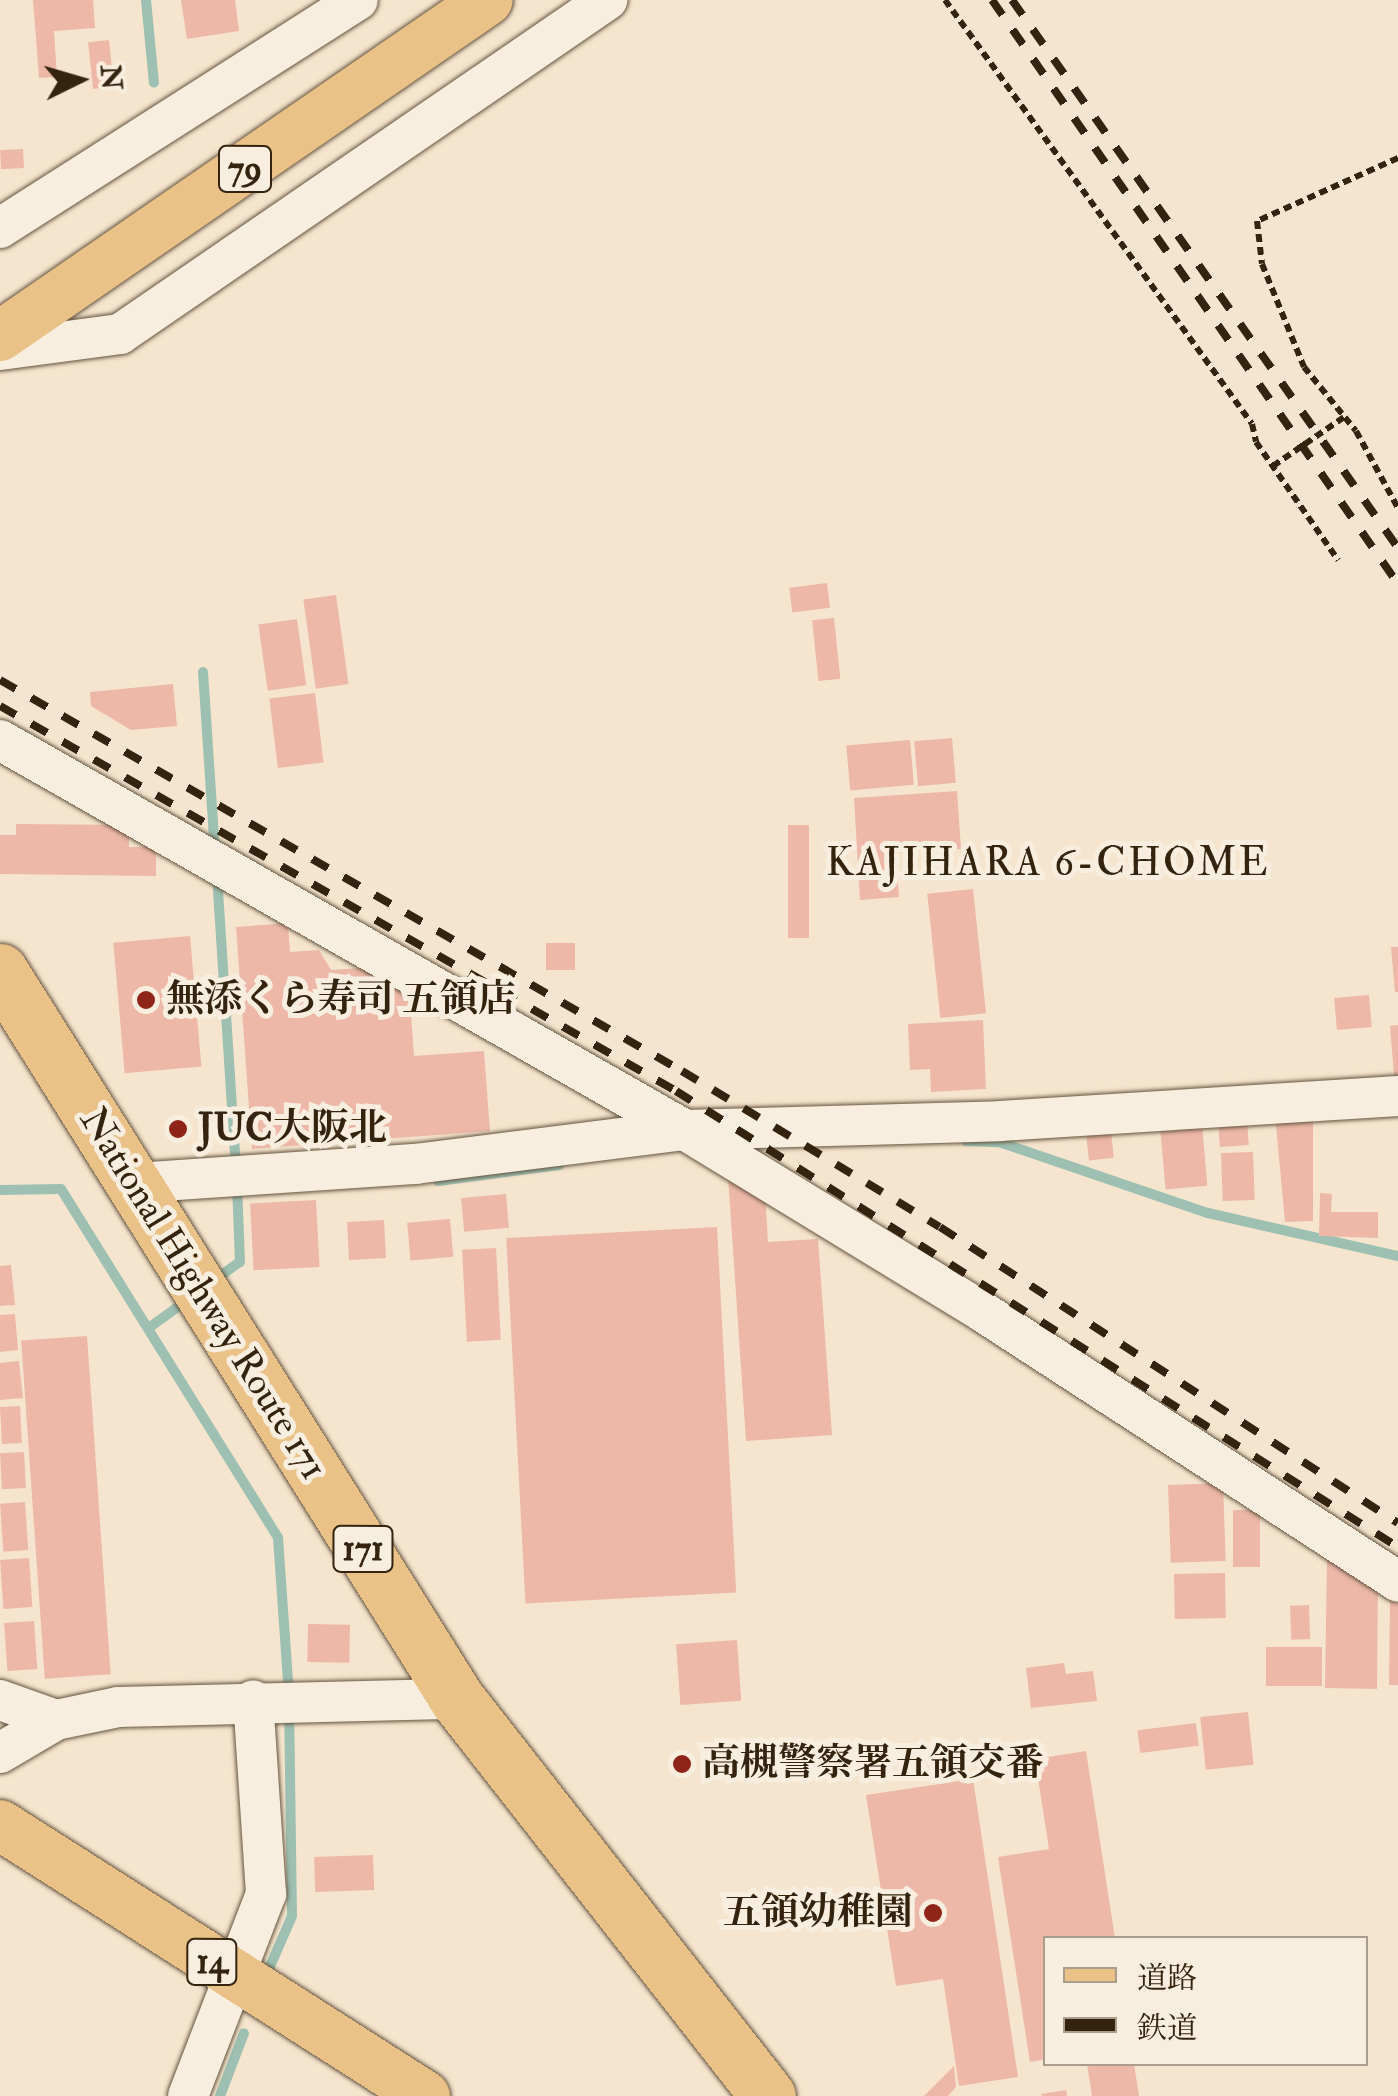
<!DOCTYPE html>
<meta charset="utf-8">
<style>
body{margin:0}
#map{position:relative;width:1398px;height:2096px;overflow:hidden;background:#f5e5ce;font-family:"IM FELL Double Pica","Noto Serif JP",serif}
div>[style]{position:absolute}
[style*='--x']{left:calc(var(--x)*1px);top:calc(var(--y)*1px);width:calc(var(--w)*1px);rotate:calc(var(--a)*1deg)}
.stream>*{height:10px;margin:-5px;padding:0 5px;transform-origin:5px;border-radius:5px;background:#9dc0b2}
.building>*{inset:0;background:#edb8a8;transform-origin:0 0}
.path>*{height:6px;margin-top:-3px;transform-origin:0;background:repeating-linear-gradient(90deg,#34230e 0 8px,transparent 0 13px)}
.roads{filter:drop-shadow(0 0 2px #64543e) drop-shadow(0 0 2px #64543e)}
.minor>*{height:40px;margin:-20px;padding:0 20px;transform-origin:20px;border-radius:20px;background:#f8eedf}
.major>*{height:50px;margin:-25px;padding:0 25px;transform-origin:25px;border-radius:25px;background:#eac287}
.highway>*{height:55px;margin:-27.5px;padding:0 27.5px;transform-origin:27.5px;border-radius:27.5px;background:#eac287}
.rail>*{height:8px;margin-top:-4px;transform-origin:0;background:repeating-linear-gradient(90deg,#34230e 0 18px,transparent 0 36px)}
.dots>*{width:28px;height:28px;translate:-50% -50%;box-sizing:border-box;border:5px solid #f8eedf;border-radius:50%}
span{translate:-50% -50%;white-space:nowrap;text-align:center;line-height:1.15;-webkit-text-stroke:10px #f8eedf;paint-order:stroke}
.shield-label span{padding:2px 8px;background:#f8eedf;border:2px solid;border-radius:8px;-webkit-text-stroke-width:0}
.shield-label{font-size:35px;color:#34230e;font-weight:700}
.poi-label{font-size:38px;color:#34230e;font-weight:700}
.left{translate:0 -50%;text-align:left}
.right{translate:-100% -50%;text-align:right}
.street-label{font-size:38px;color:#34230e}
.neighbourhood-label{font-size:40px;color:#34230e;letter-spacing:2.5px}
.legend{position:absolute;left:1043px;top:1936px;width:325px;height:130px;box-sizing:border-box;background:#f8eedf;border:2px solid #aa9d8b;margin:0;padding:12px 18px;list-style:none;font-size:30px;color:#34230e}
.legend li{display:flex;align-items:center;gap:20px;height:50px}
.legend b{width:50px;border:2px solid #aa9d8b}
.north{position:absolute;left:30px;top:30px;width:100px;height:100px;-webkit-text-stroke:8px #f8eedf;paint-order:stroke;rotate:85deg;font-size:28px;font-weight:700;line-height:40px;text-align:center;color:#34230e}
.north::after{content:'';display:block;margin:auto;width:35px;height:45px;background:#34230e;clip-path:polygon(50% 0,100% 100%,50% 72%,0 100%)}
</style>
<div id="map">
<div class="stream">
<i style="--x:146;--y:0;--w:83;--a:84.5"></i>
<i style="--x:203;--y:672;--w:181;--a:86.2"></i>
<i style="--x:217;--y:875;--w:293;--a:86.3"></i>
<i style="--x:966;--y:1141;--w:33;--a:2"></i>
<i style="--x:999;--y:1142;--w:221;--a:18.8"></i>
<i style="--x:1208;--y:1213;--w:195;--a:12.8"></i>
<i style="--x:438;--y:1181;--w:122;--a:-7.5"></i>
<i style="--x:0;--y:1190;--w:61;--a:-0.9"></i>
<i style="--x:61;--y:1189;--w:411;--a:58.1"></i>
<i style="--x:278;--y:1538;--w:156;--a:86"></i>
<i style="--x:212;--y:1282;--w:34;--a:-36"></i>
<i style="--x:240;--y:1262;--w:78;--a:-92.2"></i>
<i style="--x:150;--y:1327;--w:44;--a:-35.8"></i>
<i style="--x:265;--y:1978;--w:68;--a:-66.5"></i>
<i style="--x:292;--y:1916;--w:205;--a:-90.8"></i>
<i style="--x:220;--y:2096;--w:67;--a:-69.1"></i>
</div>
<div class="building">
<i style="clip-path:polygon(33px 0,93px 0,95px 28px,54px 31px,57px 77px,39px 78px)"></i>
<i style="clip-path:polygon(181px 0,235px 0,239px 31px,187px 39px)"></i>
<i style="left:109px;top:40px;width:47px;height:21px;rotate:84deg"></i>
<i style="left:23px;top:149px;width:19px;height:23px;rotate:87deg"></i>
<i style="left:827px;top:583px;width:25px;height:38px;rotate:83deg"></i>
<i style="left:336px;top:595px;width:90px;height:33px;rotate:82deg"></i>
<i style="left:834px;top:618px;width:61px;height:22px;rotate:84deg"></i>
<i style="left:297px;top:619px;width:67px;height:39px;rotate:82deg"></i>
<i style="clip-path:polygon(173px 684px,177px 726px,131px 730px,91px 706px,90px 692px)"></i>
<i style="left:315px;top:693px;width:70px;height:46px;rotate:83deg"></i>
<i style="left:952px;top:738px;width:45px;height:38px;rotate:85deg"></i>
<i style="left:910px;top:740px;width:45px;height:64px;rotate:85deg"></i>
<i style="clip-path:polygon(957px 791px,961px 849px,896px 853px,899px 897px,860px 900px,854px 798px)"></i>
<i style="clip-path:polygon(16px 824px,129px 825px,129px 847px,156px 847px,156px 876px,0 874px,0 835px,16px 835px)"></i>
<i style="left:788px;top:825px;width:21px;height:113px"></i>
<i style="left:973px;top:889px;width:125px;height:46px;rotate:84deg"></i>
<i style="clip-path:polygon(288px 923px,290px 952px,319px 950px,331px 970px,376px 967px,378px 989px,409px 987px,414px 1056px,484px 1051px,490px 1131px,252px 1149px,236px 927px)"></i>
<i style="left:190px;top:936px;width:131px;height:77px;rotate:85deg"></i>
<i style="left:546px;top:943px;width:29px;height:27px"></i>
<i style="clip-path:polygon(1391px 947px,1398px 947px,1398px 992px,1395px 992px)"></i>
<i style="left:1369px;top:995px;width:32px;height:35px;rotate:85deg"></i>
<i style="clip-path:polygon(983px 1020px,986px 1089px,931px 1092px,930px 1069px,910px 1070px,908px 1024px)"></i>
<i style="clip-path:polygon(1398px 1025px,1398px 1087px,1395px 1087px,1390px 1026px)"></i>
<i style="clip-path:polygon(1313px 1113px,1313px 1221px,1285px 1222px,1275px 1115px)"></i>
<i style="left:1247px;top:1119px;width:26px;height:29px;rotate:86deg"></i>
<i style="left:1202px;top:1124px;width:62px;height:42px;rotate:85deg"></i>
<i style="left:1111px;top:1131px;width:27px;height:25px;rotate:84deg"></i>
<i style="left:1253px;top:1152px;width:48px;height:32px;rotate:88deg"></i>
<i style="clip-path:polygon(728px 1176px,765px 1193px,768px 1242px,818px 1239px,832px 1435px,746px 1441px)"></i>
<i style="clip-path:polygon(1320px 1193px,1332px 1194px,1331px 1212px,1378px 1212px,1378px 1238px,1319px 1236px)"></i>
<i style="left:506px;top:1194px;width:34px;height:45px;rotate:85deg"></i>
<i style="left:316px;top:1200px;width:67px;height:66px;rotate:87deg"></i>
<i style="left:450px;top:1219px;width:38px;height:43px;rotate:85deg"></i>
<i style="left:384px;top:1220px;width:38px;height:37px;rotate:87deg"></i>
<i style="left:717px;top:1227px;width:366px;height:211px;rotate:87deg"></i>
<i style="left:496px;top:1248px;width:92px;height:34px;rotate:87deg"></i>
<i style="clip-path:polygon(11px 1265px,15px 1305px,0 1306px,0 1266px)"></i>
<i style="clip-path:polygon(15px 1314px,18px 1350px,0 1352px,0 1315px)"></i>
<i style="left:87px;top:1336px;width:339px;height:66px;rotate:86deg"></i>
<i style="clip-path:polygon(19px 1361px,23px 1398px,0 1400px,0 1363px)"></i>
<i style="left:20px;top:1406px;width:37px;height:20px;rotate:87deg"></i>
<i style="left:24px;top:1452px;width:36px;height:24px;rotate:87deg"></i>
<i style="left:1223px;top:1483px;width:78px;height:55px;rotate:88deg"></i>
<i style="left:25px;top:1502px;width:48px;height:25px;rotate:86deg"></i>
<i style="left:1260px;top:1510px;width:57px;height:27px;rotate:90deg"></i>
<i style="left:29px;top:1558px;width:49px;height:29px;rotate:86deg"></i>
<i style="clip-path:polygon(1327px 1558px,1378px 1580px,1377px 1689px,1325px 1688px)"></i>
<i style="left:1225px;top:1573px;width:45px;height:51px;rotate:89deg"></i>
<i style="clip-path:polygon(1390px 1599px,1398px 1604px,1398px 1685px,1389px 1685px)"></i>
<i style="left:1309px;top:1605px;width:34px;height:19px;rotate:88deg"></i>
<i style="left:34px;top:1621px;width:48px;height:30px;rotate:86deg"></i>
<i style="left:308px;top:1624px;width:42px;height:38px;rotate:1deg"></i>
<i style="left:737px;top:1640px;width:61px;height:61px;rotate:86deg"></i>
<i style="left:1266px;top:1647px;width:56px;height:39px"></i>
<i style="clip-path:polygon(1064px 1663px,1066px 1674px,1093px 1671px,1097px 1701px,1031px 1708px,1026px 1668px)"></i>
<i style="left:1248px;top:1712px;width:53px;height:48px;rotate:84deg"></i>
<i style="left:1196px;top:1723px;width:23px;height:59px;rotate:83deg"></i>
<i style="clip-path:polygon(1086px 1751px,1115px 1938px,1046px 1938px,1046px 2059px,1030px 2062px,998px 1857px,1049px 1849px,1035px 1759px)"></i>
<i style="clip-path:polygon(973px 1779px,1018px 2077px,959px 2086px,943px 1979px,896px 1986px,866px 1795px)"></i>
<i style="left:373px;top:1855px;width:35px;height:59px;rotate:88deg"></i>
<i style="clip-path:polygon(1087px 2064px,1134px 2064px,1139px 2096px,1092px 2096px)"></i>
<i style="clip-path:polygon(954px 2066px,956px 2087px,948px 2096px,924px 2096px)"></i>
<i style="clip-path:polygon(1066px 2090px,1067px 2096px,1042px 2096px,1041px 2094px)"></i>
</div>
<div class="path">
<i style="--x:945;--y:0;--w:523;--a:54.09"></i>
<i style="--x:1252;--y:424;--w:18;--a:77"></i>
<i style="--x:1256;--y:442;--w:144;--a:55.2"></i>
<i style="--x:1398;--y:158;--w:154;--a:155.9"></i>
<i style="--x:1257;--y:221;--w:43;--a:83.4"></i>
<i style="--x:1262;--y:264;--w:111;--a:67.8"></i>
<i style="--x:1304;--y:367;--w:82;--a:50.9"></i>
<i style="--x:1356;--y:431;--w:88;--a:61.4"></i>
<i style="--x:1273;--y:466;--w:86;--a:-34.6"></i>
</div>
<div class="roads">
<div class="minor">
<i style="--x:0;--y:228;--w:424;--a:-32.5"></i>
<i style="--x:0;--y:350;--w:121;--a:-7.6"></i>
<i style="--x:120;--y:334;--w:591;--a:-34.44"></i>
<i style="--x:0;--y:740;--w:788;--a:29.65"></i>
<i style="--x:685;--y:1130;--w:349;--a:31.4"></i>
<i style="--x:983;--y:1312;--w:495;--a:33"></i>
<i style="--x:134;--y:1183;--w:282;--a:-3.9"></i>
<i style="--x:415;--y:1164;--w:272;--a:-7.2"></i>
<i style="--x:685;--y:1130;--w:315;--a:-1.6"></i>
<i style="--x:1000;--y:1121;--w:399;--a:-3.6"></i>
<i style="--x:0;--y:1700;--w:59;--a:19.7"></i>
<i style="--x:0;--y:1753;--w:65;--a:-30.5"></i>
<i style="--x:56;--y:1720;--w:63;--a:-11.8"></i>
<i style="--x:118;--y:1707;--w:339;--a:-1.4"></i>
<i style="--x:188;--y:2096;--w:217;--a:-68.9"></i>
<i style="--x:266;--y:1894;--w:194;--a:-93.8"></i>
</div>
<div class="major">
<i style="--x:0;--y:336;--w:592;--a:-34.55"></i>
<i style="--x:0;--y:1825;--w:504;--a:32.52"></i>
</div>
<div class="highway">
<i style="--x:0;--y:971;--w:860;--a:57.88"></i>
<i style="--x:457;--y:1699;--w:504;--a:51.93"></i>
</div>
</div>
<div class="rail">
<i style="--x:992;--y:0;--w:711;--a:55.19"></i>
<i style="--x:1012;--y:0;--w:670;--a:54.84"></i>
<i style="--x:0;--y:680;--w:786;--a:29.83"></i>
<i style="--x:682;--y:1071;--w:301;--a:31.2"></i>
<i style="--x:940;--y:1227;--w:545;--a:32.87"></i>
<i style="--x:0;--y:706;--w:778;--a:29.66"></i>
<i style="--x:676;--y:1091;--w:854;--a:32.28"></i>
</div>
<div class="dots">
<i style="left:146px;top:1000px;background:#8f2418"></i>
<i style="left:178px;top:1129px;background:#8f2418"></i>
<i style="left:682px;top:1764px;background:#8f2418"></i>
<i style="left:933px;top:1913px;background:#8f2418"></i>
</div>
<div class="shield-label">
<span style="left:245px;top:169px">79</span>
<span style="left:363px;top:1549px">171</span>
<span style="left:212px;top:1962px">14</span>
</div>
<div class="poi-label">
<span class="left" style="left:166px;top:1000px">無添くら寿司 五領店</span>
<span class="left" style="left:198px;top:1129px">JUC大阪北</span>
<span class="left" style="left:702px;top:1764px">高槻警察署五領交番</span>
<span class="right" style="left:913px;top:1913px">五領幼稚園</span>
</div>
<div class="street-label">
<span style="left:203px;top:1294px;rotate:58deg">National Highway Route 171</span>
</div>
<div class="neighbourhood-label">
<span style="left:1048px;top:863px">KAJIHARA 6-CHOME</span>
</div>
<ul class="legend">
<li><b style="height:12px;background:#eac287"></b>道路</li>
<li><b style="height:12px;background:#34230e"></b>鉄道</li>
</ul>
<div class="north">N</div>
</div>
